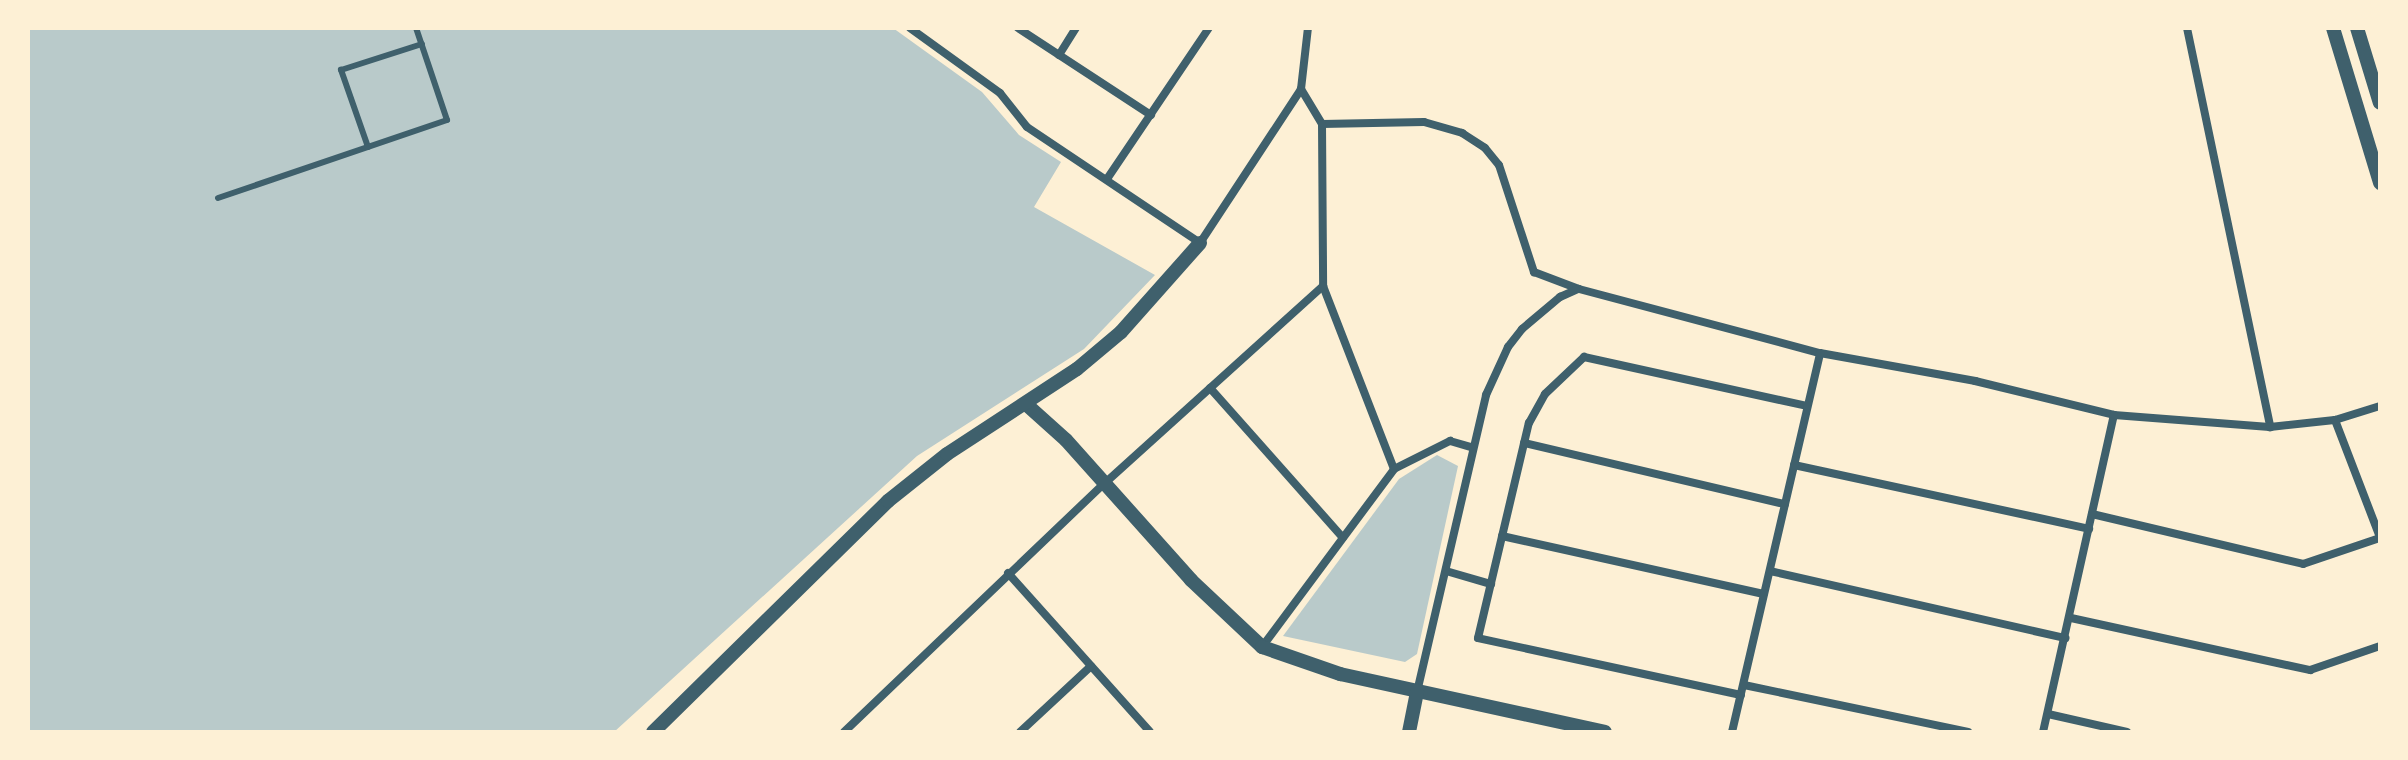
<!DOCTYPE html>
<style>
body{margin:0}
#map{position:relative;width:2408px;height:760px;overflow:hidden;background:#fdf0d5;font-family:"PT Serif",serif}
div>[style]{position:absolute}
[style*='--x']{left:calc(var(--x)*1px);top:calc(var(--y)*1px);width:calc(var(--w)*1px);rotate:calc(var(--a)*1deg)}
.green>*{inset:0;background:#b9caca}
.service>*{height:6px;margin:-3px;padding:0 3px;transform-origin:3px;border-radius:3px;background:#3f606c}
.minor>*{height:8px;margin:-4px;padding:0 4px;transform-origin:4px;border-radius:4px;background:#3f606c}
.tertiary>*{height:14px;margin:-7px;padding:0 7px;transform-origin:7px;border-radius:7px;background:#3f606c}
span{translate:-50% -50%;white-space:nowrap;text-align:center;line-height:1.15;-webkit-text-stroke:6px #fdf0d5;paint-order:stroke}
.frame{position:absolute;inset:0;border:30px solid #fdf0d5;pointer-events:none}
</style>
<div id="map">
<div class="green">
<i style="clip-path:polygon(28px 28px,893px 28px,982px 92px,1019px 135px,1061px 162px,1034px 207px,1155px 275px,1084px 349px,917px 456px,614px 732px,28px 732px)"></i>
<i style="clip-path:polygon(1437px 455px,1458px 466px,1417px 654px,1405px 662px,1283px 636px,1399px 479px)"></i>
</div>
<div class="service">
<i style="--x:368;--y:147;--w:82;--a:-109.3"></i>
<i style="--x:341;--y:70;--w:85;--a:-17.8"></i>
<i style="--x:218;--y:198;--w:242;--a:-18.8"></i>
<i style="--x:447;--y:120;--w:97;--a:-108.6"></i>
</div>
<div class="minor">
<i style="--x:910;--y:28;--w:111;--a:35.8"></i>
<i style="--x:1000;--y:93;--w:43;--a:51.5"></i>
<i style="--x:1027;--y:127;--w:208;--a:33.8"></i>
<i style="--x:1200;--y:243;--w:184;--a:-56.7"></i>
<i style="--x:1301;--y:89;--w:61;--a:-83.5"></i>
<i style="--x:1018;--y:28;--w:159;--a:33.2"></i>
<i style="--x:2187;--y:28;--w:408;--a:78.2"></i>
<i style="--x:1059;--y:55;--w:32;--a:-58"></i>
<i style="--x:1301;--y:89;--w:41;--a:59"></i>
<i style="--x:1322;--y:124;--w:102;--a:-1.1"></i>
<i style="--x:1424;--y:122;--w:40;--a:16"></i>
<i style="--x:1462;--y:133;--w:27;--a:33"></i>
<i style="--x:1485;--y:148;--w:22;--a:51"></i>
<i style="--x:1499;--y:165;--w:113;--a:71.9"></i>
<i style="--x:1534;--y:272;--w:48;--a:20.7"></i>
<i style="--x:1579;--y:289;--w:249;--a:14.9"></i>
<i style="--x:1820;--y:353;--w:158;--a:10.2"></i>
<i style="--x:1975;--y:381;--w:143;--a:13.7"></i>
<i style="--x:2114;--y:415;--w:156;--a:4.4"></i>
<i style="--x:2270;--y:427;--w:65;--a:-6.1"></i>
<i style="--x:2335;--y:420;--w:47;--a:-17.3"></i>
<i style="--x:1322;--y:124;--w:162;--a:89.6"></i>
<i style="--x:1323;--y:286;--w:196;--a:68.8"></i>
<i style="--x:1107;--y:179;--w:182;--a:-56"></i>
<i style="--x:1210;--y:388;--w:200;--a:48.4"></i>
<i style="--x:2335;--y:420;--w:125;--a:69"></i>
<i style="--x:1524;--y:443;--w:268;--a:13.2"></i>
<i style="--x:1794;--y:465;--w:302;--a:12.2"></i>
<i style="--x:2092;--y:514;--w:217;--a:13.3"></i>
<i style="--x:2303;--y:564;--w:81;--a:-18.7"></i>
<i style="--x:1502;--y:536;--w:268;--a:12.5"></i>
<i style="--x:1446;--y:571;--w:47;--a:16.1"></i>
<i style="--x:1770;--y:571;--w:303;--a:12.8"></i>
<i style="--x:1008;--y:573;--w:213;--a:48.2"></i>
<i style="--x:2071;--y:618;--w:245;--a:12.3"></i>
<i style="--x:2310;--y:670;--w:74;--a:-18.9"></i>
<i style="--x:1262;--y:647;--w:222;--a:-53.4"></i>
<i style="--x:1394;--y:469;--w:63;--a:-26.6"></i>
<i style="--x:1450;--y:441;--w:22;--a:16"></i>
<i style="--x:1744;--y:685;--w:229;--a:11.8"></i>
<i style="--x:1417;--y:692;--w:305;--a:-76.9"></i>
<i style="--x:1486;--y:395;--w:53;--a:-65.4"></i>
<i style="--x:1508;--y:347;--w:23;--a:-52"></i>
<i style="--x:1522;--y:329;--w:50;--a:-40.1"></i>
<i style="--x:1560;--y:297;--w:20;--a:-24"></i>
<i style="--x:1741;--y:695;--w:269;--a:-167.8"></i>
<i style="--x:1478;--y:638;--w:221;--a:-76.7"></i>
<i style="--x:1529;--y:423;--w:33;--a:-61"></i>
<i style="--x:1545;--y:394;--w:54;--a:-43.5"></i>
<i style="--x:1584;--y:357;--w:228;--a:12.4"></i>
<i style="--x:2048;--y:714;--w:81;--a:12.8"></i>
<i style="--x:844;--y:732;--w:361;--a:-43.7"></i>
<i style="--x:1105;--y:483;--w:294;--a:-42.1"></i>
<i style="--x:1020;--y:732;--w:97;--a:-42.9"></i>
<i style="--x:1732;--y:732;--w:389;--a:-76.9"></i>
<i style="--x:2043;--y:732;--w:325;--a:-77.4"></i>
</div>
<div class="tertiary">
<i style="--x:2333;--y:28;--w:162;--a:73.1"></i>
<i style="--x:2357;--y:28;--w:78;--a:73"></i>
<i style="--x:1027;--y:405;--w:52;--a:41.9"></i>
<i style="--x:1066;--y:440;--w:188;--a:48.2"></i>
<i style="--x:1191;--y:580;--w:98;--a:43.3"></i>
<i style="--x:1262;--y:647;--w:83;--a:19.1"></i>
<i style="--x:1340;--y:674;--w:271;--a:12.3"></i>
<i style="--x:653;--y:732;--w:330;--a:-44.5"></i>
<i style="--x:888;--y:501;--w:75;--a:-38.5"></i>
<i style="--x:947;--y:454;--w:155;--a:-33.2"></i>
<i style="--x:1077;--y:369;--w:57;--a:-40.1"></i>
<i style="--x:1121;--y:332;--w:119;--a:-48.4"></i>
<i style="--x:1409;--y:732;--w:41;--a:-78.7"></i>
</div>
<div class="frame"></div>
</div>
